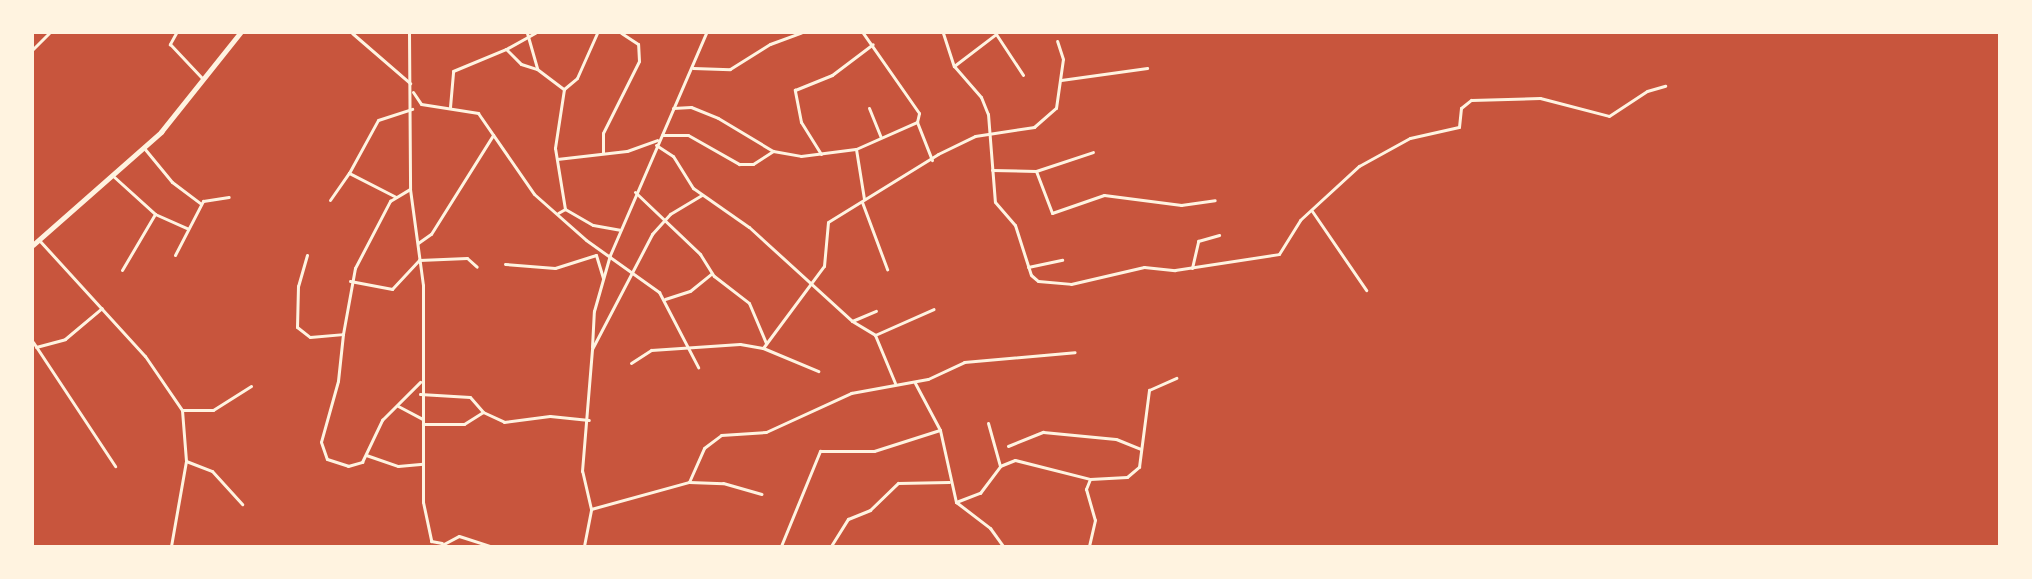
<!DOCTYPE html>
<style>
body{margin:0}
#map{position:relative;width:2032px;height:579px;overflow:hidden;background:#c8553d;font-family:Inter,sans-serif}
div>[style]{position:absolute}
[style*='--x']{left:calc(var(--x)*1px);top:calc(var(--y)*1px);width:calc(var(--w)*1px);rotate:calc(var(--a)*1deg)}
.minor>*{height:3px;margin:-1.5px;padding:0 1.5px;transform-origin:1.5px;border-radius:1.5px;background:#fff3e0}
.primary>*{height:4.5px;margin:-2.25px;padding:0 2.25px;transform-origin:2.25px;border-radius:2.25px;background:#fff3e0}
span{translate:-50% -50%;white-space:nowrap;text-align:center;line-height:1.15;-webkit-text-stroke:4.5px #fff3e0;paint-order:stroke}
.frame{position:absolute;inset:0;border:34px solid #fff3e0;pointer-events:none}
</style>
<div id="map">
<div class="minor">
<i style="--x:176;--y:33;--w:13;--a:119"></i>
<i style="--x:170;--y:44;--w:48;--a:46.7"></i>
<i style="--x:352;--y:33;--w:77;--a:40.8"></i>
<i style="--x:409;--y:33;--w:156;--a:89.6"></i>
<i style="--x:410;--y:189;--w:97;--a:82.3"></i>
<i style="--x:423;--y:285;--w:217;--a:90"></i>
<i style="--x:423;--y:502;--w:40;--a:78"></i>
<i style="--x:431;--y:541;--w:11;--a:10"></i>
<i style="--x:527;--y:33;--w:37;--a:74"></i>
<i style="--x:537;--y:69;--w:34;--a:37"></i>
<i style="--x:564;--y:89;--w:60;--a:98.7"></i>
<i style="--x:555;--y:148;--w:62;--a:80.7"></i>
<i style="--x:565;--y:209;--w:8;--a:150"></i>
<i style="--x:943;--y:33;--w:35;--a:72"></i>
<i style="--x:954;--y:66;--w:41;--a:48.9"></i>
<i style="--x:981;--y:97;--w:18;--a:68"></i>
<i style="--x:988;--y:114;--w:88;--a:85.5"></i>
<i style="--x:995;--y:202;--w:30;--a:49"></i>
<i style="--x:1015;--y:225;--w:52;--a:72.3"></i>
<i style="--x:1031;--y:275;--w:9;--a:41"></i>
<i style="--x:1038;--y:281;--w:33;--a:5"></i>
<i style="--x:1071;--y:284;--w:75;--a:-13.1"></i>
<i style="--x:1144;--y:267;--w:31;--a:6"></i>
<i style="--x:1175;--y:270;--w:105;--a:-8.7"></i>
<i style="--x:1279;--y:254;--w:40;--a:-58"></i>
<i style="--x:1300;--y:220;--w:80;--a:-42.5"></i>
<i style="--x:1359;--y:166;--w:58;--a:-28.8"></i>
<i style="--x:1410;--y:138;--w:50;--a:-12.7"></i>
<i style="--x:1459;--y:127;--w:19;--a:-84"></i>
<i style="--x:1461;--y:108;--w:13;--a:-39"></i>
<i style="--x:1471;--y:100;--w:69;--a:-1.7"></i>
<i style="--x:1540;--y:98;--w:71;--a:14.6"></i>
<i style="--x:1609;--y:116;--w:45;--a:-33.3"></i>
<i style="--x:1647;--y:91;--w:19;--a:-16"></i>
<i style="--x:33;--y:49;--w:23;--a:-45"></i>
<i style="--x:506;--y:49;--w:33;--a:-29"></i>
<i style="--x:954;--y:66;--w:53;--a:-37.3"></i>
<i style="--x:996;--y:34;--w:49;--a:56.6"></i>
<i style="--x:693;--y:68;--w:37;--a:2"></i>
<i style="--x:730;--y:69;--w:47;--a:-32"></i>
<i style="--x:770;--y:44;--w:33;--a:-20"></i>
<i style="--x:1061;--y:80;--w:87;--a:-7.9"></i>
<i style="--x:564;--y:89;--w:17;--a:-40"></i>
<i style="--x:577;--y:78;--w:49;--a:-66"></i>
<i style="--x:413;--y:92;--w:14;--a:56"></i>
<i style="--x:421;--y:104;--w:58;--a:9"></i>
<i style="--x:478;--y:113;--w:98;--a:55.3"></i>
<i style="--x:534;--y:194;--w:69;--a:41.5"></i>
<i style="--x:586;--y:240;--w:90;--a:35.5"></i>
<i style="--x:659;--y:292;--w:85;--a:62.5"></i>
<i style="--x:450;--y:107;--w:36;--a:-85"></i>
<i style="--x:453;--y:71;--w:57;--a:-22.5"></i>
<i style="--x:506;--y:49;--w:21;--a:45"></i>
<i style="--x:521;--y:64;--w:16;--a:18"></i>
<i style="--x:673;--y:108;--w:18;--a:-3"></i>
<i style="--x:691;--y:107;--w:29;--a:22"></i>
<i style="--x:718;--y:118;--w:64;--a:31"></i>
<i style="--x:773;--y:151;--w:28;--a:10"></i>
<i style="--x:801;--y:156;--w:55;--a:-7.3"></i>
<i style="--x:856;--y:149;--w:67;--a:-23.9"></i>
<i style="--x:917;--y:122;--w:9;--a:-77"></i>
<i style="--x:919;--y:113;--w:98;--a:-125"></i>
<i style="--x:869;--y:108;--w:31;--a:68"></i>
<i style="--x:917;--y:122;--w:41;--a:68.5"></i>
<i style="--x:662;--y:135;--w:26;--a:0"></i>
<i style="--x:688;--y:135;--w:59;--a:29.6"></i>
<i style="--x:739;--y:164;--w:14;--a:0"></i>
<i style="--x:753;--y:164;--w:24;--a:-33"></i>
<i style="--x:656;--y:145;--w:20;--a:33"></i>
<i style="--x:673;--y:156;--w:38;--a:58"></i>
<i style="--x:693;--y:188;--w:68;--a:34.9"></i>
<i style="--x:749;--y:227;--w:139;--a:42.4"></i>
<i style="--x:852;--y:321;--w:27;--a:31"></i>
<i style="--x:875;--y:335;--w:52;--a:67.4"></i>
<i style="--x:144;--y:148;--w:44;--a:50.5"></i>
<i style="--x:172;--y:182;--w:36;--a:37"></i>
<i style="--x:856;--y:149;--w:51;--a:80.9"></i>
<i style="--x:603;--y:152;--w:19;--a:-90"></i>
<i style="--x:603;--y:133;--w:80;--a:-63.4"></i>
<i style="--x:639;--y:61;--w:17;--a:-93"></i>
<i style="--x:638;--y:44;--w:20;--a:-147"></i>
<i style="--x:821;--y:154;--w:38;--a:-122"></i>
<i style="--x:801;--y:122;--w:33;--a:-101"></i>
<i style="--x:795;--y:90;--w:40;--a:-22"></i>
<i style="--x:832;--y:75;--w:51;--a:-37.1"></i>
<i style="--x:557;--y:159;--w:70;--a:-6.5"></i>
<i style="--x:627;--y:151;--w:32;--a:-20"></i>
<i style="--x:992;--y:170;--w:44;--a:1.3"></i>
<i style="--x:1036;--y:171;--w:60;--a:-18.4"></i>
<i style="--x:1036;--y:171;--w:45;--a:69.1"></i>
<i style="--x:1052;--y:213;--w:55;--a:-19.1"></i>
<i style="--x:1104;--y:195;--w:78;--a:7.4"></i>
<i style="--x:1181;--y:205;--w:34;--a:-8"></i>
<i style="--x:112;--y:175;--w:58;--a:42.2"></i>
<i style="--x:155;--y:214;--w:36;--a:24"></i>
<i style="--x:635;--y:192;--w:90;--a:43.6"></i>
<i style="--x:700;--y:254;--w:26;--a:58"></i>
<i style="--x:714;--y:276;--w:44;--a:37.6"></i>
<i style="--x:749;--y:303;--w:43;--a:67"></i>
<i style="--x:396;--y:197;--w:53;--a:-152.9"></i>
<i style="--x:349;--y:173;--w:60;--a:-61.3"></i>
<i style="--x:378;--y:120;--w:36;--a:-18"></i>
<i style="--x:330;--y:200;--w:33;--a:-55"></i>
<i style="--x:862;--y:202;--w:72;--a:69.5"></i>
<i style="--x:565;--y:209;--w:32;--a:30"></i>
<i style="--x:593;--y:225;--w:27;--a:10"></i>
<i style="--x:1312;--y:211;--w:96;--a:55.6"></i>
<i style="--x:39;--y:240;--w:157;--a:47.6"></i>
<i style="--x:145;--y:356;--w:65;--a:55.6"></i>
<i style="--x:182;--y:410;--w:51;--a:85.5"></i>
<i style="--x:186;--y:461;--w:86;--a:100"></i>
<i style="--x:418;--y:243;--w:16;--a:-35"></i>
<i style="--x:431;--y:234;--w:117;--a:-57.9"></i>
<i style="--x:175;--y:255;--w:61;--a:-62.6"></i>
<i style="--x:203;--y:201;--w:26;--a:-9"></i>
<i style="--x:307;--y:255;--w:32;--a:106"></i>
<i style="--x:298;--y:286;--w:41;--a:91.4"></i>
<i style="--x:297;--y:327;--w:16;--a:38"></i>
<i style="--x:310;--y:337;--w:33;--a:-5"></i>
<i style="--x:343;--y:334;--w:67;--a:-79.7"></i>
<i style="--x:355;--y:268;--w:76;--a:-62.4"></i>
<i style="--x:390;--y:201;--w:23;--a:-31"></i>
<i style="--x:505;--y:264;--w:50;--a:4.6"></i>
<i style="--x:555;--y:268;--w:43;--a:-17.6"></i>
<i style="--x:596;--y:255;--w:24;--a:73"></i>
<i style="--x:1028;--y:267;--w:35;--a:-12"></i>
<i style="--x:1192;--y:268;--w:28;--a:-77"></i>
<i style="--x:1198;--y:241;--w:22;--a:-16"></i>
<i style="--x:122;--y:270;--w:65;--a:-59.5"></i>
<i style="--x:350;--y:281;--w:43;--a:10.8"></i>
<i style="--x:392;--y:289;--w:40;--a:-47"></i>
<i style="--x:419;--y:260;--w:48;--a:-2.4"></i>
<i style="--x:467;--y:258;--w:13;--a:42"></i>
<i style="--x:665;--y:299;--w:26;--a:-18"></i>
<i style="--x:690;--y:291;--w:28;--a:-39"></i>
<i style="--x:852;--y:321;--w:26;--a:-23"></i>
<i style="--x:343;--y:334;--w:47;--a:96.1"></i>
<i style="--x:338;--y:381;--w:63;--a:105.6"></i>
<i style="--x:321;--y:442;--w:18;--a:71"></i>
<i style="--x:327;--y:459;--w:22;--a:18"></i>
<i style="--x:348;--y:466;--w:15;--a:-16"></i>
<i style="--x:362;--y:462;--w:47;--a:-64.5"></i>
<i style="--x:382;--y:420;--w:54;--a:-45"></i>
<i style="--x:875;--y:335;--w:64;--a:-23.8"></i>
<i style="--x:33;--y:342;--w:149;--a:56.5"></i>
<i style="--x:36;--y:347;--w:30;--a:-15"></i>
<i style="--x:65;--y:339;--w:48;--a:-40"></i>
<i style="--x:592;--y:347;--w:36;--a:-87"></i>
<i style="--x:594;--y:311;--w:58;--a:-74.1"></i>
<i style="--x:610;--y:255;--w:242;--a:-66.6"></i>
<i style="--x:763;--y:348;--w:102;--a:-53.4"></i>
<i style="--x:824;--y:266;--w:44;--a:-84.8"></i>
<i style="--x:828;--y:222;--w:129;--a:-31.7"></i>
<i style="--x:938;--y:154;--w:41;--a:-25.9"></i>
<i style="--x:975;--y:136;--w:60;--a:-8.7"></i>
<i style="--x:1034;--y:127;--w:29;--a:-41"></i>
<i style="--x:1056;--y:108;--w:49;--a:-81.9"></i>
<i style="--x:1063;--y:59;--w:19;--a:-108"></i>
<i style="--x:631;--y:363;--w:24;--a:-33"></i>
<i style="--x:651;--y:350;--w:89;--a:-3.9"></i>
<i style="--x:740;--y:344;--w:23;--a:10"></i>
<i style="--x:763;--y:348;--w:60;--a:22.7"></i>
<i style="--x:915;--y:383;--w:53;--a:62"></i>
<i style="--x:940;--y:430;--w:74;--a:77.5"></i>
<i style="--x:956;--y:502;--w:43;--a:37.4"></i>
<i style="--x:990;--y:528;--w:22;--a:54"></i>
<i style="--x:420;--y:394;--w:50;--a:3.4"></i>
<i style="--x:470;--y:397;--w:20;--a:49"></i>
<i style="--x:483;--y:412;--w:23;--a:25"></i>
<i style="--x:504;--y:422;--w:46;--a:-7.4"></i>
<i style="--x:550;--y:416;--w:39;--a:6"></i>
<i style="--x:398;--y:406;--w:27;--a:28"></i>
<i style="--x:182;--y:410;--w:31;--a:0"></i>
<i style="--x:213;--y:410;--w:45;--a:-32.3"></i>
<i style="--x:988;--y:423;--w:45;--a:74.4"></i>
<i style="--x:423;--y:424;--w:41;--a:0"></i>
<i style="--x:464;--y:424;--w:22;--a:-32"></i>
<i style="--x:1008;--y:446;--w:38;--a:-22"></i>
<i style="--x:1043;--y:432;--w:73;--a:5.5"></i>
<i style="--x:1116;--y:439;--w:27;--a:22"></i>
<i style="--x:366;--y:455;--w:34;--a:19"></i>
<i style="--x:398;--y:466;--w:25;--a:-5"></i>
<i style="--x:186;--y:461;--w:28;--a:21"></i>
<i style="--x:212;--y:471;--w:45;--a:47.7"></i>
<i style="--x:1090;--y:479;--w:37;--a:-3"></i>
<i style="--x:1127;--y:477;--w:16;--a:-40"></i>
<i style="--x:1139;--y:467;--w:78;--a:-82.6"></i>
<i style="--x:1149;--y:390;--w:30;--a:-24"></i>
<i style="--x:689;--y:482;--w:34;--a:2"></i>
<i style="--x:723;--y:483;--w:40;--a:16"></i>
<i style="--x:956;--y:502;--w:26;--a:-21"></i>
<i style="--x:980;--y:493;--w:34;--a:-53"></i>
<i style="--x:1000;--y:466;--w:16;--a:-22"></i>
<i style="--x:1015;--y:460;--w:77;--a:14.2"></i>
<i style="--x:1090;--y:479;--w:11;--a:112"></i>
<i style="--x:1086;--y:489;--w:32;--a:74"></i>
<i style="--x:1095;--y:520;--w:27;--a:103"></i>
<i style="--x:591;--y:509;--w:102;--a:-15.4"></i>
<i style="--x:689;--y:482;--w:37;--a:-66"></i>
<i style="--x:704;--y:448;--w:21;--a:-37"></i>
<i style="--x:721;--y:435;--w:45;--a:-3.8"></i>
<i style="--x:766;--y:432;--w:94;--a:-24.6"></i>
<i style="--x:851;--y:393;--w:78;--a:-10.3"></i>
<i style="--x:928;--y:379;--w:40;--a:-25"></i>
<i style="--x:964;--y:362;--w:111;--a:-5.1"></i>
<i style="--x:440;--y:546;--w:21;--a:-28"></i>
<i style="--x:459;--y:536;--w:33;--a:18"></i>
<i style="--x:584;--y:546;--w:38;--a:-79"></i>
<i style="--x:591;--y:509;--w:39;--a:-103"></i>
<i style="--x:582;--y:471;--w:122;--a:-85.3"></i>
<i style="--x:592;--y:349;--w:130;--a:-62.4"></i>
<i style="--x:652;--y:234;--w:27;--a:-48"></i>
<i style="--x:670;--y:214;--w:37;--a:-31"></i>
<i style="--x:781;--y:546;--w:103;--a:-67.7"></i>
<i style="--x:820;--y:451;--w:54;--a:0"></i>
<i style="--x:874;--y:451;--w:69;--a:-17.7"></i>
<i style="--x:831;--y:546;--w:32;--a:-58"></i>
<i style="--x:848;--y:519;--w:24;--a:-22"></i>
<i style="--x:870;--y:510;--w:39;--a:-44"></i>
<i style="--x:898;--y:483;--w:51;--a:-1.1"></i>
</div>
<div class="primary">
<i style="--x:33;--y:245;--w:171;--a:-41.4"></i>
<i style="--x:161;--y:132;--w:127;--a:-51.4"></i>
</div>
<div class="frame"></div>
</div>
